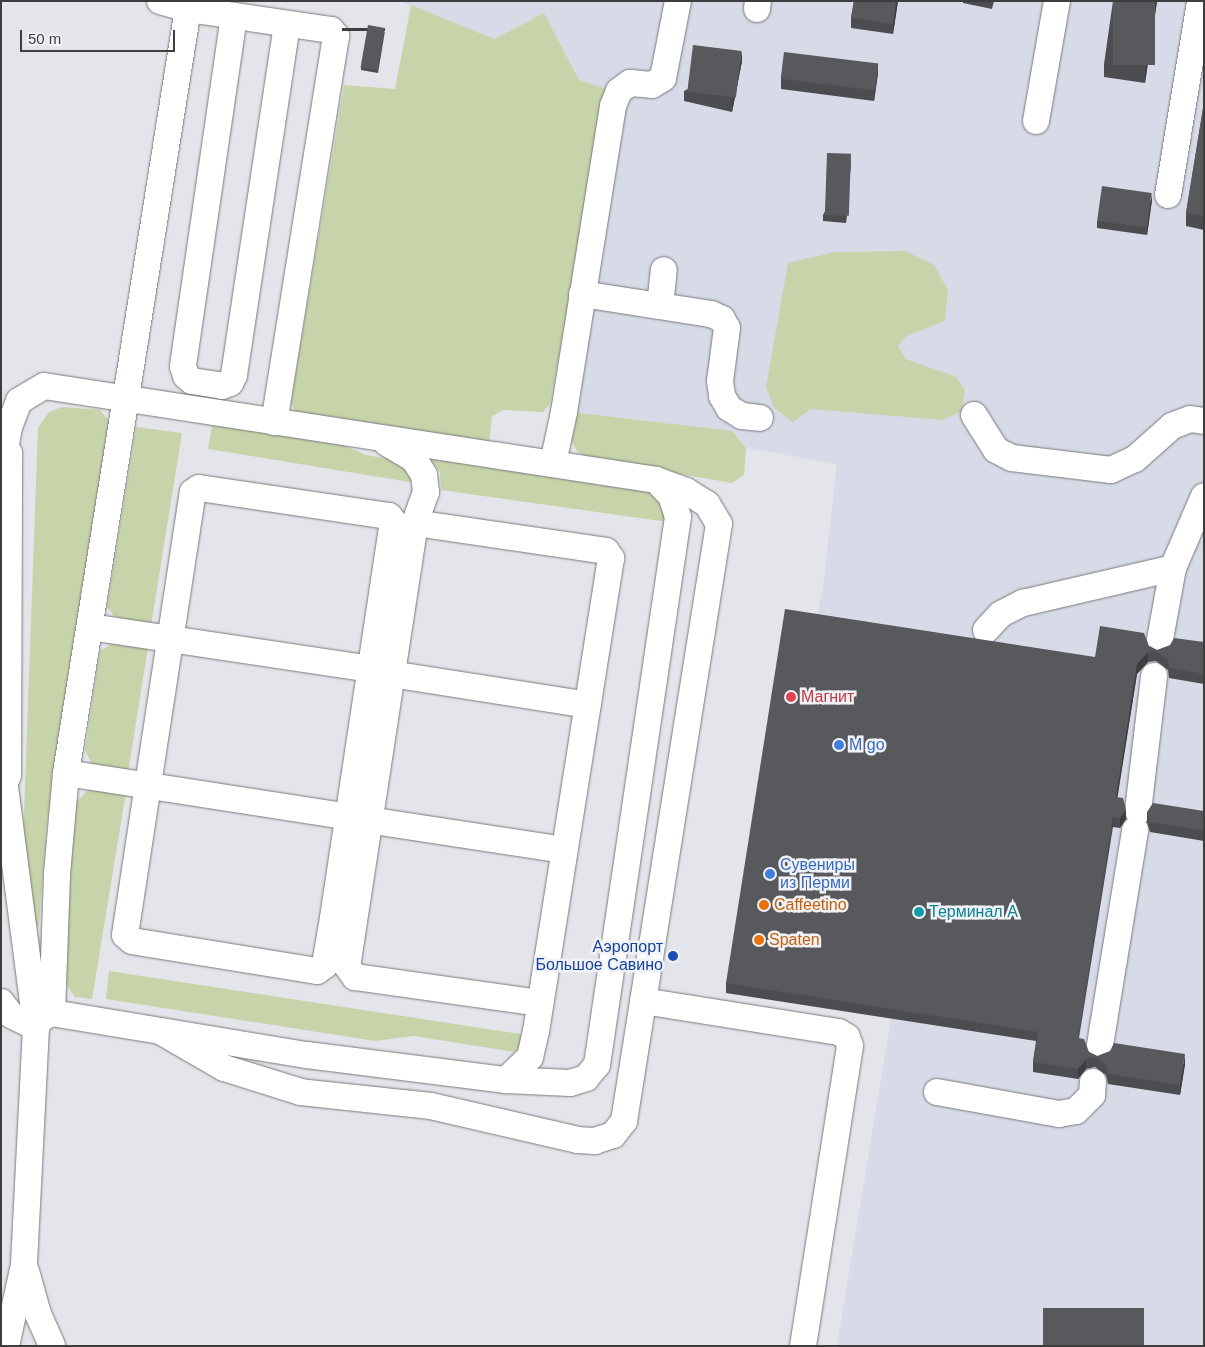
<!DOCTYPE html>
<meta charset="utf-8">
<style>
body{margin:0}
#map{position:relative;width:1205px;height:1347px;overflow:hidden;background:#e4e5ea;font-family:Helvetica,sans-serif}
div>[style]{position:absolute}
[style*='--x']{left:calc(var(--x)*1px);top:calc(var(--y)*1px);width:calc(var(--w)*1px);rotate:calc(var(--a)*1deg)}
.built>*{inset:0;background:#d7dbe7}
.green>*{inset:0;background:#c7d4aa}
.roads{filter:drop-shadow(0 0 1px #78797d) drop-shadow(0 0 1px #78797d)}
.minor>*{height:26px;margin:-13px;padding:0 13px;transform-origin:13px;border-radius:13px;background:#fff}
.wall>*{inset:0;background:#4c4d50}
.shaded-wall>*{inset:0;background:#3e3e41;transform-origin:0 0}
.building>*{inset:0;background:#58595d;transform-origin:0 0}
.dots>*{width:14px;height:14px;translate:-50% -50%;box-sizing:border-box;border:2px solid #f1f2f7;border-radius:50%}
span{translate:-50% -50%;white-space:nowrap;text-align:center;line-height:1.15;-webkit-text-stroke:5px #f1f2f7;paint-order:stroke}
.health-label{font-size:16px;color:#be3a42}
.left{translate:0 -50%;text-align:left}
.shop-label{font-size:16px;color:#366cbe}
.food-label{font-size:16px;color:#c56008}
.culture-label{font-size:16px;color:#0d838f}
.transit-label{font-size:16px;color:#164399}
.right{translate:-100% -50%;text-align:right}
.frame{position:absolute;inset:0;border:2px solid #3c3d3e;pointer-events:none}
.scale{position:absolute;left:20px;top:30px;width:155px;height:22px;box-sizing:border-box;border:2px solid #3c3d3e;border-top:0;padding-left:6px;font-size:15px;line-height:18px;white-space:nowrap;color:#3c3d3e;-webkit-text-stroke:4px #f1f2f7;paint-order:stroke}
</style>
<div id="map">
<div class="built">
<i style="clip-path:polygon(400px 1px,1204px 1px,1204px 1346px,837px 1346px,891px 1019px,726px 993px,785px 619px,816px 623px,824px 581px,837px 464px,746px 448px,732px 431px,564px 412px,550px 404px,610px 90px,579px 80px,544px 13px,494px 39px)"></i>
</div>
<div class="green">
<i style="clip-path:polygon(411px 5px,494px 39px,544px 13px,579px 80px,610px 90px,550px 404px,543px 412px,503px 410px,492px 416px,489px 444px,305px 417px,295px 411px,291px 402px,344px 85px,395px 89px)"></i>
<i style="clip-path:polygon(905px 251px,934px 265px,948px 290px,945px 321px,907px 336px,898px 346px,906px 359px,956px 377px,965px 390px,962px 411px,943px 420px,811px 409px,793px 422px,774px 408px,766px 387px,788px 263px,835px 252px)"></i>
<i style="clip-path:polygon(62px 407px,100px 410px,110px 422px,47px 823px,39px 926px,31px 928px,23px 841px,38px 428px,49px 412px)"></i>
<i style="clip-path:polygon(571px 412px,732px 431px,746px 448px,744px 475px,732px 483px,586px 458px,577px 451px,568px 434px)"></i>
<i style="clip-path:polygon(213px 420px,327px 438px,366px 455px,401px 461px,416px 483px,208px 449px)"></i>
<i style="clip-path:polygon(136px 427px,182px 433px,151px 626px,118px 621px,107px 607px)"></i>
<i style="clip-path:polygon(429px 457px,661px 493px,668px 522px,441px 490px,440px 472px)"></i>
<i style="clip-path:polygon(115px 642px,148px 647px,128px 773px,94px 768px,85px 750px,100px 651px)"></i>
<i style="clip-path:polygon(91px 787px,126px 792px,92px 999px,75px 997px,62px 978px,62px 954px,76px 802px)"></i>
<i style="clip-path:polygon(109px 971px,527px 1035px,526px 1043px,514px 1052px,414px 1036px,375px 1041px,106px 999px)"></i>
</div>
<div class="roads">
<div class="minor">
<i style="--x:160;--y:1;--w:29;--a:16"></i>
<i style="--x:757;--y:9;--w:8;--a:-83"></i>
<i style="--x:234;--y:16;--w:354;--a:98.3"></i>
<i style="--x:183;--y:366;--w:10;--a:73"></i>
<i style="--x:186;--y:376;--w:8;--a:40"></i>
<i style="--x:192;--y:381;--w:30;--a:9"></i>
<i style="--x:222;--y:386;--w:9;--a:-21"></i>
<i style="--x:230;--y:383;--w:9;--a:-63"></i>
<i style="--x:234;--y:375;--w:355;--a:-81.4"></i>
<i style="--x:1036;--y:121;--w:122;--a:-80.1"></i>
<i style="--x:1168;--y:195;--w:197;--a:-80.6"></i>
<i style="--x:582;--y:294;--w:131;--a:8.8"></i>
<i style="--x:711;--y:314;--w:12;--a:24"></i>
<i style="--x:722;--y:319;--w:10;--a:61"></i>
<i style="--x:727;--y:328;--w:53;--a:97.5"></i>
<i style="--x:720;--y:381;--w:15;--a:82"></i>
<i style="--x:722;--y:396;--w:14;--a:60"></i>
<i style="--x:729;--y:408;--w:15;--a:32"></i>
<i style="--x:742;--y:416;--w:18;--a:6"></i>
<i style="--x:660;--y:306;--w:36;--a:-84"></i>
<i style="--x:974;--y:415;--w:41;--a:57.8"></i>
<i style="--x:996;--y:450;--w:18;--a:27"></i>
<i style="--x:1012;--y:458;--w:100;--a:6.9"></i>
<i style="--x:1111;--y:470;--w:26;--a:-25"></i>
<i style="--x:1135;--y:459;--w:50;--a:-41.7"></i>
<i style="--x:1172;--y:426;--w:19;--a:-21"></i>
<i style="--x:1190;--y:419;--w:14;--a:8"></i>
<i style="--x:387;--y:443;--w:31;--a:31"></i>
<i style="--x:414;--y:459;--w:19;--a:58"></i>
<i style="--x:424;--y:475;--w:17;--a:83"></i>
<i style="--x:426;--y:492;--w:33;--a:110"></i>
<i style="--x:415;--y:523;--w:448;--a:98.7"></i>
<i style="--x:347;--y:966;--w:14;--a:54"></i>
<i style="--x:355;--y:977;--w:187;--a:8"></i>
<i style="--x:553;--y:463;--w:52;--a:-77.8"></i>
<i style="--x:564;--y:412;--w:310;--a:-80.9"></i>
<i style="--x:613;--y:106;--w:16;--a:-68"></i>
<i style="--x:619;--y:91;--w:14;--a:-36"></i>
<i style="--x:630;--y:83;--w:22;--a:5"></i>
<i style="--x:652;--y:85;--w:13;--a:-32"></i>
<i style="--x:663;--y:78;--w:78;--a:-79"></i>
<i style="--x:1;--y:472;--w:46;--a:-79.9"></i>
<i style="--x:9;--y:427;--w:28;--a:-69"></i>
<i style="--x:19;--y:401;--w:29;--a:-31"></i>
<i style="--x:44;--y:386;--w:619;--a:8.73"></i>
<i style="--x:656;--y:480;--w:32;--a:20"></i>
<i style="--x:686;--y:491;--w:25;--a:32"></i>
<i style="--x:707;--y:504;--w:23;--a:59"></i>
<i style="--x:719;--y:524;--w:605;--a:99.04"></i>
<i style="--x:624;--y:1121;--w:18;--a:128"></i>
<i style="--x:613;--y:1135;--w:19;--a:162"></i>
<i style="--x:595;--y:1141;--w:17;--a:-177"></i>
<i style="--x:578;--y:1140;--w:151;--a:-167"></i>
<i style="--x:431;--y:1106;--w:131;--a:-173.9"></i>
<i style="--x:301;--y:1092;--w:81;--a:-162.7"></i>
<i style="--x:224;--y:1068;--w:74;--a:-150"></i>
<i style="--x:199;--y:488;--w:192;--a:8.4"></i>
<i style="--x:389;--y:516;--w:6;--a:51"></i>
<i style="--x:393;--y:521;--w:402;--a:98.6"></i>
<i style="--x:333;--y:918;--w:48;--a:99.7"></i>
<i style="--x:325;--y:965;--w:10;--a:143"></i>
<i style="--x:317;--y:971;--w:187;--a:-170.8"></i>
<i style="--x:132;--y:941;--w:9;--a:-139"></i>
<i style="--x:125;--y:935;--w:448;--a:-81.3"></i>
<i style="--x:193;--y:492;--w:7;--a:-34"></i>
<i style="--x:415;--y:523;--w:193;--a:8.3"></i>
<i style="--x:606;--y:551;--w:9;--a:54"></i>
<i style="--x:611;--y:558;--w:479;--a:99"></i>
<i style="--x:536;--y:1031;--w:27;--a:103"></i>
<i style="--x:530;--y:1057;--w:33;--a:136"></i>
<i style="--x:90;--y:627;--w:284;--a:8.5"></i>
<i style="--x:986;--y:630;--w:22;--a:-47"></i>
<i style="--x:1001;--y:614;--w:25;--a:-27"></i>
<i style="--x:1023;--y:603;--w:154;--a:-13.1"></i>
<i style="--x:1159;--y:645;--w:78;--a:-79.7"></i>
<i style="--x:1173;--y:568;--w:78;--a:-66.7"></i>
<i style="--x:391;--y:674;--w:199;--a:8.9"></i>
<i style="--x:1;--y:756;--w:273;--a:82.6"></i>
<i style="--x:36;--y:1027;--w:238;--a:92.9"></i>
<i style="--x:24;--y:1265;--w:83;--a:102.5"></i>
<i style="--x:66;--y:773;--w:286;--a:8.8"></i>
<i style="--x:8;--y:776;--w:323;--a:-89.8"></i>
<i style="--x:1138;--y:811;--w:136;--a:-83.2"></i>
<i style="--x:368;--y:820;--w:198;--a:8.7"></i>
<i style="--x:643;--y:1001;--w:198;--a:9"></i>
<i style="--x:839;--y:1032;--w:9;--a:32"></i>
<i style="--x:847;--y:1037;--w:9;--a:72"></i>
<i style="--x:850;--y:1046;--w:304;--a:98.9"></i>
<i style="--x:1;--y:1002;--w:16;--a:52"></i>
<i style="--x:11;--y:1015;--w:28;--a:26"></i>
<i style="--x:52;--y:1013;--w:139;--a:-87.9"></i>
<i style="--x:57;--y:874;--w:101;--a:-84.9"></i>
<i style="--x:66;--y:773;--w:774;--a:-80.93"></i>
<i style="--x:188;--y:9;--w:145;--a:8.4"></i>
<i style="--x:331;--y:30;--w:8;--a:50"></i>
<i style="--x:336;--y:36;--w:391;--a:99.1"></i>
<i style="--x:36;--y:1027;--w:9;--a:-63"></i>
<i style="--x:40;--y:1019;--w:13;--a:-27"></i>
<i style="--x:52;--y:1013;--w:258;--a:9.4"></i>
<i style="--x:307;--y:1055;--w:201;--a:7.2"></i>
<i style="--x:506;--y:1080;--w:64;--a:2.7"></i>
<i style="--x:570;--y:1083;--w:17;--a:-17"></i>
<i style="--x:586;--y:1078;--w:17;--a:-50"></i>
<i style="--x:597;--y:1065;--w:554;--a:-81.59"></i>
<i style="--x:678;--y:517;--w:22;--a:-108"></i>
<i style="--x:671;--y:496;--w:22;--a:-133"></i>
<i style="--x:1099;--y:1051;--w:224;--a:-80.7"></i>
<i style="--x:937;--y:1092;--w:124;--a:10.2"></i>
<i style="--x:1059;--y:1114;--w:17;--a:-10"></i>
<i style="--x:1076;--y:1111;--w:23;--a:-45"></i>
<i style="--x:1092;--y:1095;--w:13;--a:-86"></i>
<i style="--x:26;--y:1271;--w:45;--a:74.4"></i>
<i style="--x:38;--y:1314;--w:35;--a:66"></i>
</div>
</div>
<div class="wall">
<i style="clip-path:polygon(854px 1px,898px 1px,893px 34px,851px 28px,851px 18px)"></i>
<i style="clip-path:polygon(963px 1px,994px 1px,992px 9px,963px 3px)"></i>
<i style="clip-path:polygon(1113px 1px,1157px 1px,1145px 83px,1104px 77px,1104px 64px)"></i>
<i style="clip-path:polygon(385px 31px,378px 73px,361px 70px,361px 67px)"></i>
<i style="clip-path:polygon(742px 61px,732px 112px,684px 101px,684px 91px)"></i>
<i style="clip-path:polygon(878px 73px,874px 101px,781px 89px,781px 79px)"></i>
<i style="clip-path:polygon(1204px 102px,1204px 230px,1186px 226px,1186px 213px)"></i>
<i style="clip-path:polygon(851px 161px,846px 223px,823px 221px,823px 215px)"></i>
<i style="clip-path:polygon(1152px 200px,1147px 235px,1097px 228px,1097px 221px)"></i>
<i style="clip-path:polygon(1204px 642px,1204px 684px,1169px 678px,1168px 670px,1156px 661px,1148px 662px,1137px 674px,1117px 797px,1126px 819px,1120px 828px,1113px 827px,1079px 1038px,1089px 1052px,1097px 1056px,1185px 1064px,1180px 1095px,1108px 1084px,1106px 1075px,1095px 1067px,1086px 1069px,1078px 1079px,1033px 1072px,1033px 1062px,1036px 1041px,726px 993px,726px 983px,1095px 657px,1149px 646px,1157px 650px)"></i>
<i style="clip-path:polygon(1204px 811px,1204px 841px,1150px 832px,1147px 822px,1147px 812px)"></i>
</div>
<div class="shaded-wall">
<i style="clip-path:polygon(896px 1px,898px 1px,893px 34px,893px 24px)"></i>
<i style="clip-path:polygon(1155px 1px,1157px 1px,1145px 83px,1145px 70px)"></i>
<i style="left:385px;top:28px;width:3px;height:43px;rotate:90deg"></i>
<i style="clip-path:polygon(742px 51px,742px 61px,732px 112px,732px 102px)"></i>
<i style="clip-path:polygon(878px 63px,878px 73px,874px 101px,874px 91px)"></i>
<i style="clip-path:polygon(851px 154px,851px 161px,846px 223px,846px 216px)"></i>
<i style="clip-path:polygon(1152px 193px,1152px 200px,1147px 235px,1147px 228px)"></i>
<i style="clip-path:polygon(1148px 652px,1148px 662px,1137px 674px,1116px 807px,1116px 797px,1137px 664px)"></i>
<i style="clip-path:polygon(1126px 809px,1126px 819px,1120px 828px,1120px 818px)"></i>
<i style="left:1113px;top:817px;width:10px;height:224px;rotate:90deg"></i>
<i style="clip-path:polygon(1185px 1054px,1185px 1064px,1180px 1095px,1180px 1085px)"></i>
<i style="clip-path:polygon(1086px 1059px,1086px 1069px,1078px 1079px,1078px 1069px)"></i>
</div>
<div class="building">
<i style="clip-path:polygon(854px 1px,896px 1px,893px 24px,851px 18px)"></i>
<i style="left:1113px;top:1px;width:42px;height:64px"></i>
<i style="left:368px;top:25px;width:17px;height:43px;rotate:10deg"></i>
<i style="left:693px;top:45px;width:49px;height:47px;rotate:7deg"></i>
<i style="left:784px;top:52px;width:95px;height:27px;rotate:7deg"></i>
<i style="clip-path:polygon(1204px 102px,1204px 216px,1186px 213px)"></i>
<i style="left:827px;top:153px;width:24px;height:62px;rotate:2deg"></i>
<i style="left:1102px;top:186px;width:50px;height:35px;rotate:8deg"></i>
<i style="clip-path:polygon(785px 609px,1095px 657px,1100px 626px,1144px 633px,1149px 646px,1157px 650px,1170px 645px,1174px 638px,1204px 642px,1204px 674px,1169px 668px,1168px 660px,1156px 651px,1148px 652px,1137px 664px,1116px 797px,1123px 798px,1126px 809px,1120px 818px,1113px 817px,1078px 1038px,1084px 1039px,1089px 1052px,1097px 1056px,1110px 1051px,1114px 1043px,1185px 1054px,1180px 1085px,1108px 1074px,1106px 1065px,1095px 1057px,1086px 1059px,1078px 1069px,1033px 1062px,1038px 1032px,726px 983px)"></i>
<i style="clip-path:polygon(1153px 803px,1204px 811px,1204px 831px,1150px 822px,1147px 812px)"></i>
<i style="left:1043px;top:1308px;width:101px;height:38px"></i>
</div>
<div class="dots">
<i style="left:791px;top:697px;background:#e0444e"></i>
<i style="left:839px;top:745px;background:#3f7fe0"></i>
<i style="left:770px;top:874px;background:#3f7fe0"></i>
<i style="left:764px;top:905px;background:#e8710a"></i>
<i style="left:919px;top:912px;background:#0f9aa8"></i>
<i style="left:759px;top:940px;background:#e8710a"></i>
<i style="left:673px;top:956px;background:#1a4fb4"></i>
</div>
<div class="health-label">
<span class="left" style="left:801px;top:697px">Магнит</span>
</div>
<div class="shop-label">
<span class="left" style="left:849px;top:745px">М go</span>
<span class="left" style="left:780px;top:874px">Сувениры<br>из Перми</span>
</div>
<div class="food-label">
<span class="left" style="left:774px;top:905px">Caffeetino</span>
<span class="left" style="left:769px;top:940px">Spaten</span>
</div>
<div class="culture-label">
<span class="left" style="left:929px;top:912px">Терминал А</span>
</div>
<div class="transit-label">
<span class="right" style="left:663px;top:956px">Аэропорт<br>Большое Савино</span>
</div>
<div class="frame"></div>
<div class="scale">50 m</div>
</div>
